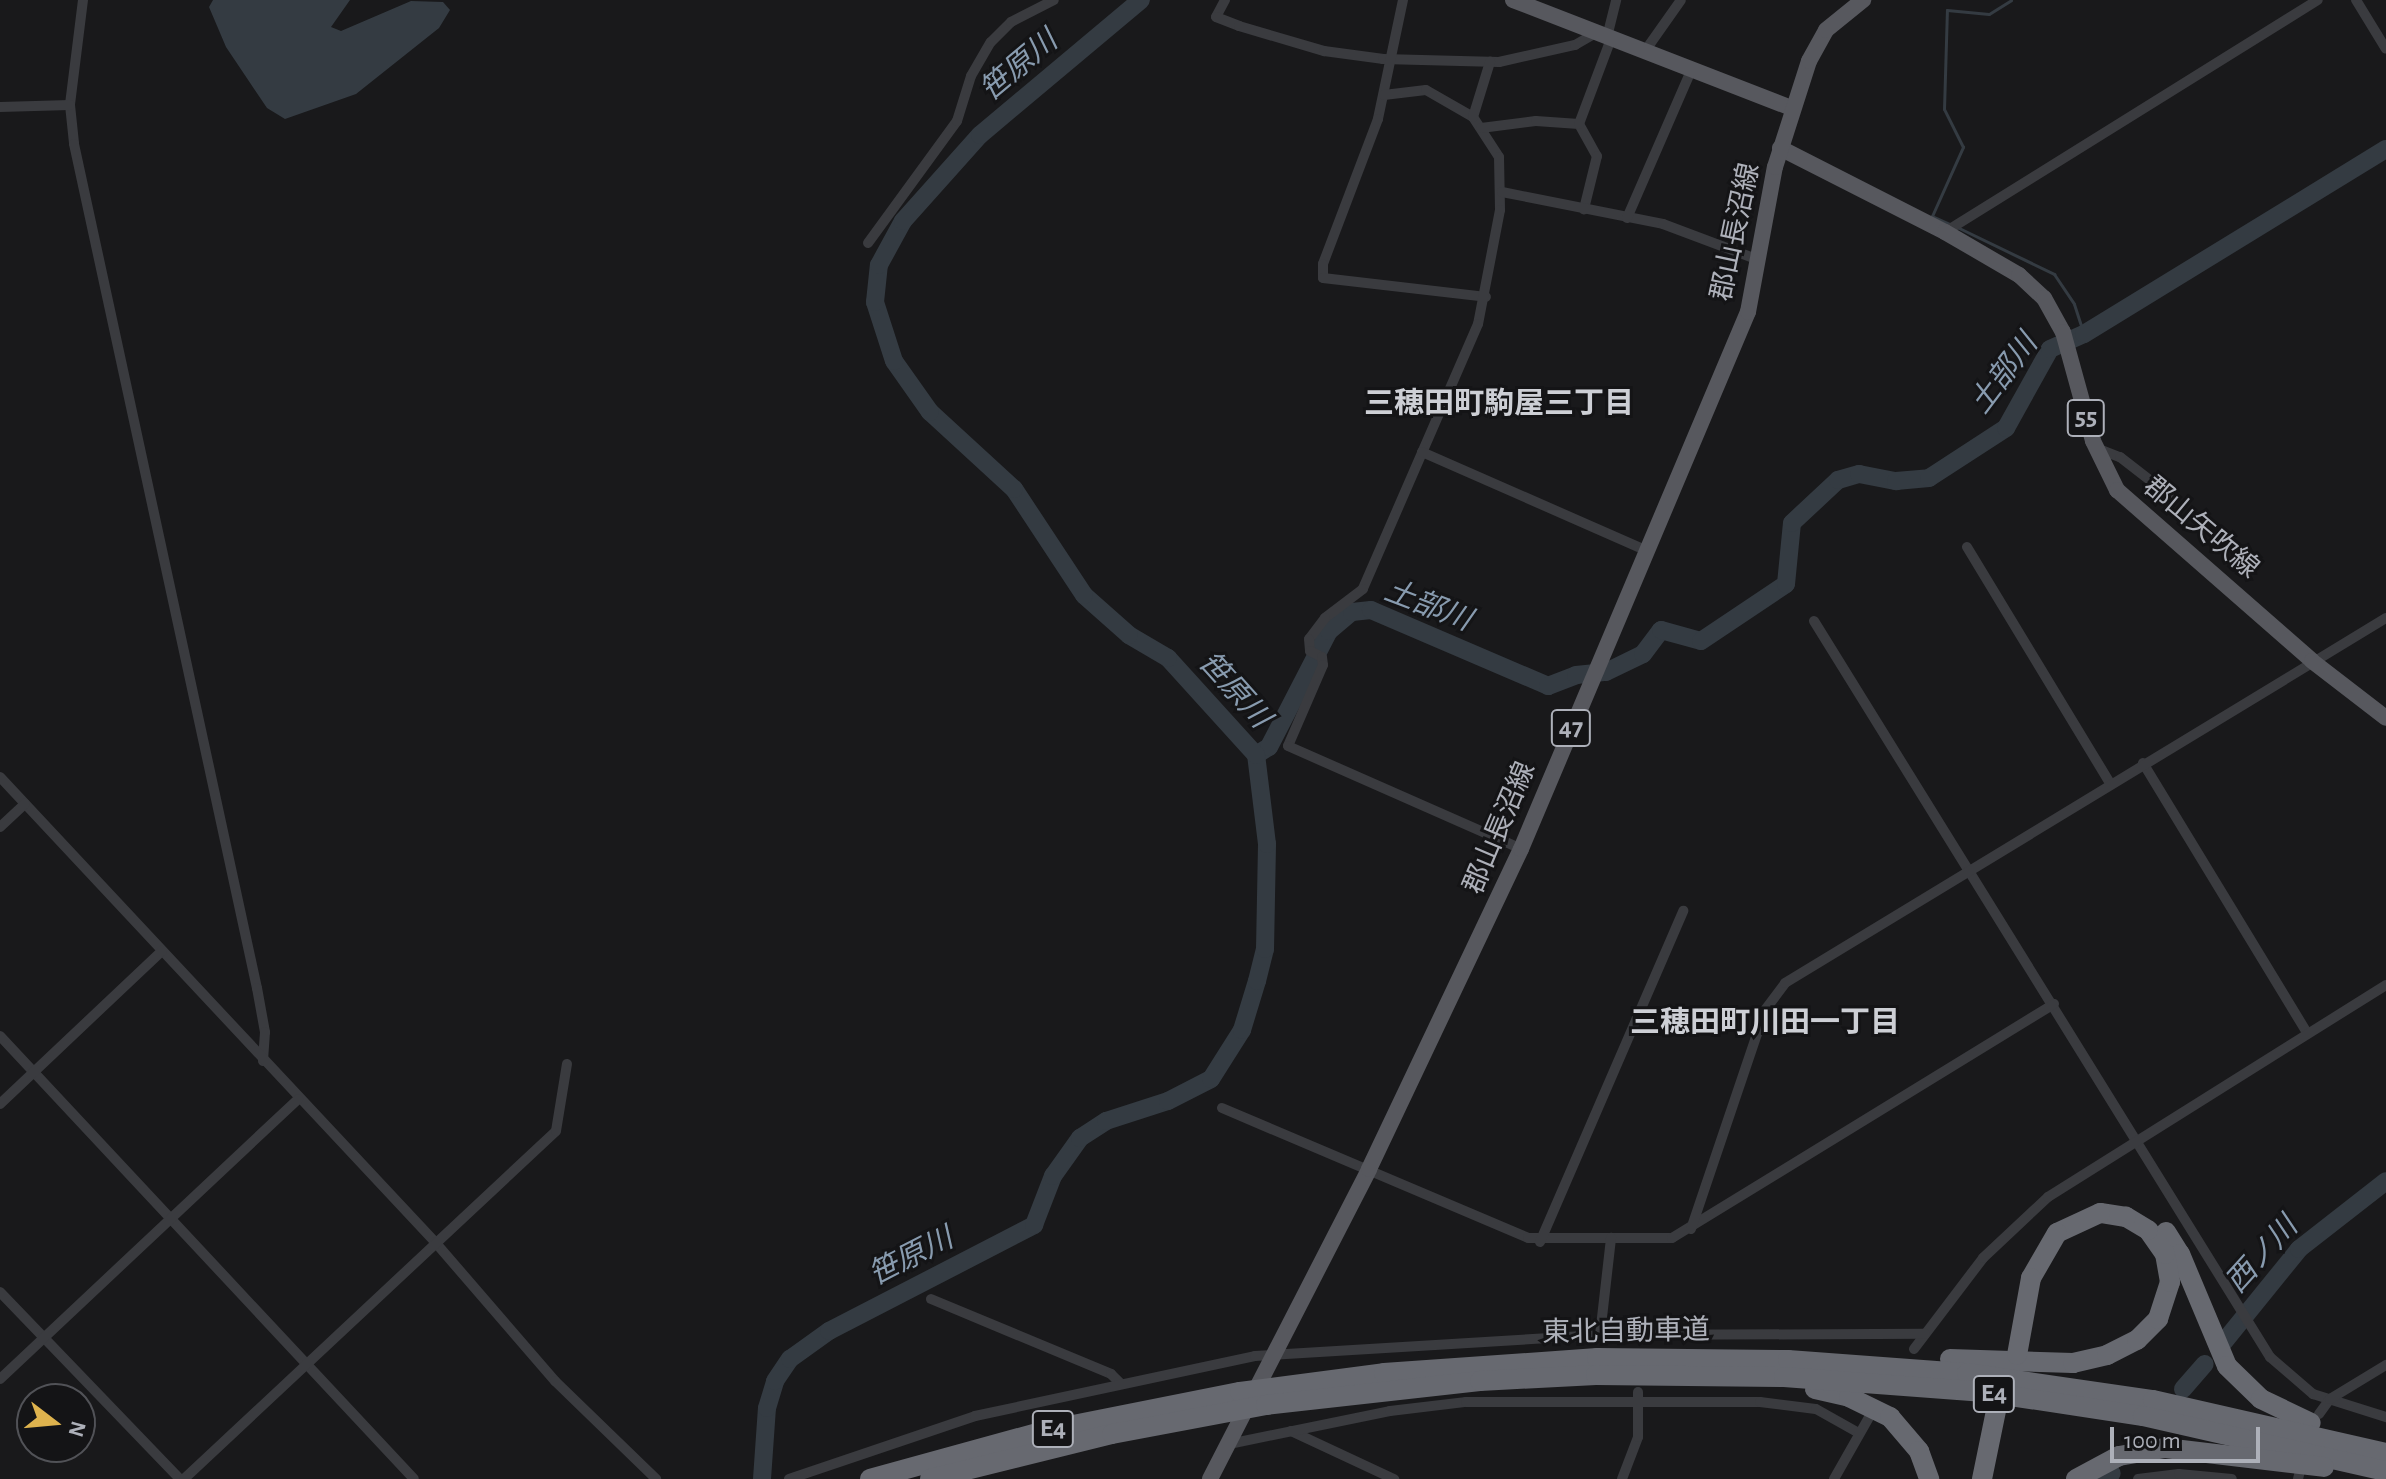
<!DOCTYPE html>
<meta charset="utf-8">
<style>
body{margin:0}
#map{position:relative;width:2386px;height:1479px;overflow:hidden;background:#19191b;font-family:"Alegreya Sans","Noto Sans JP",sans-serif}
div>[style]{position:absolute}
[style*='--x']{left:calc(var(--x)*1px);top:calc(var(--y)*1px);width:calc(var(--w)*1px);rotate:calc(var(--a)*1deg)}
.water>*{inset:0;background:#343b42}
.stream>*{height:3px;margin:-1.5px;padding:0 1.5px;transform-origin:1.5px;border-radius:1.5px;background:#343b42}
.river>*{height:18px;margin:-9px;padding:0 9px;transform-origin:9px;border-radius:9px;background:#343b42}
.street>*{height:10px;margin:-5px;padding:0 5px;transform-origin:5px;border-radius:5px;background:#3a3b3f}
.primary>*{height:16px;margin:-8px;padding:0 8px;transform-origin:8px;border-radius:8px;background:#57585e}
.highway>*{height:20px;margin:-10px;padding:0 10px;transform-origin:10px;border-radius:10px;background:#676970}
span{translate:-50% -50%;white-space:nowrap;text-align:center;line-height:1.15;-webkit-text-stroke:6px #141416;paint-order:stroke}
.shield-label span{padding:2px 6px;background:#141416;border:2px solid;border-radius:6px;-webkit-text-stroke-width:0}
.shield-label{font-size:26px;color:#adb0b9;font-weight:700}
.street-label{font-size:28px;color:#adb0b9}
.water-label{font-size:30px;color:#889baf;font-style:italic}
.neighbourhood-label{font-size:30px;color:#cdcfd5;font-weight:700}
.north{position:absolute;left:16px;top:1383px;width:80px;height:80px;box-sizing:border-box;background:#141416;border:2px solid #515257;border-radius:50%;rotate:106deg;font-size:22px;font-weight:700;line-height:32px;text-align:center;color:#adb0b9}
.north::after{content:'';display:block;margin:auto;width:28px;height:36px;background:#deb34e;clip-path:polygon(50% 0,100% 100%,50% 72%,0 100%)}
.scale{position:absolute;left:2110px;top:1427px;width:150px;height:36px;box-sizing:border-box;border:4px solid #adb0b9;border-top:0;padding-left:10px;font-size:24px;line-height:28px;white-space:nowrap;color:#adb0b9;-webkit-text-stroke:6px #141416;paint-order:stroke}
</style>
<div id="map">
<div class="water">
<i style="clip-path:polygon(213px 0,350px 0,331px 27px,341px 31px,411px 1px,443px 2px,450px 10px,439px 28px,356px 94px,285px 119px,267px 108px,226px 47px,209px 7px)"></i>
</div>
<div class="stream">
<i style="--x:1952;--y:225;--w:22;--a:-156"></i>
<i style="--x:1932;--y:216;--w:76;--a:-65.8"></i>
<i style="--x:1963;--y:147;--w:42;--a:-116.6"></i>
<i style="--x:1944;--y:109;--w:99;--a:-88.3"></i>
<i style="--x:1947;--y:10;--w:42;--a:5.4"></i>
<i style="--x:1989;--y:14;--w:26;--a:-32"></i>
<i style="--x:1959;--y:228;--w:106;--a:25.8"></i>
<i style="--x:2054;--y:274;--w:36;--a:56"></i>
<i style="--x:2074;--y:304;--w:32;--a:72"></i>
</div>
<div class="river">
<i style="--x:1256;--y:755;--w:15;--a:-32"></i>
<i style="--x:1269;--y:747;--w:131;--a:-62.7"></i>
<i style="--x:1329;--y:631;--w:30;--a:-40"></i>
<i style="--x:1352;--y:612;--w:19;--a:-6"></i>
<i style="--x:1371;--y:610;--w:193;--a:23.2"></i>
<i style="--x:1548;--y:686;--w:30;--a:-21"></i>
<i style="--x:1576;--y:675;--w:30;--a:-6"></i>
<i style="--x:1606;--y:672;--w:41;--a:-25.9"></i>
<i style="--x:1643;--y:654;--w:30;--a:-53"></i>
<i style="--x:1661;--y:630;--w:41;--a:15.4"></i>
<i style="--x:1701;--y:641;--w:102;--a:-33.8"></i>
<i style="--x:1786;--y:584;--w:61;--a:-84.4"></i>
<i style="--x:1792;--y:523;--w:63;--a:-43.1"></i>
<i style="--x:1838;--y:480;--w:22;--a:-16"></i>
<i style="--x:1859;--y:474;--w:38;--a:11"></i>
<i style="--x:1896;--y:481;--w:33;--a:-5"></i>
<i style="--x:1929;--y:478;--w:92;--a:-33"></i>
<i style="--x:2006;--y:428;--w:90;--a:-60.9"></i>
<i style="--x:2050;--y:349;--w:37;--a:-24"></i>
<i style="--x:2084;--y:334;--w:354;--a:-31.5"></i>
<i style="--x:2223;--y:1343;--w:121;--a:-51"></i>
<i style="--x:2299;--y:1249;--w:110;--a:-38"></i>
<i style="--x:2183;--y:1389;--w:33;--a:-49"></i>
<i style="--x:762;--y:1479;--w:71;--a:-86"></i>
<i style="--x:767;--y:1408;--w:28;--a:-73"></i>
<i style="--x:775;--y:1381;--w:27;--a:-56"></i>
<i style="--x:790;--y:1359;--w:48;--a:-35.7"></i>
<i style="--x:829;--y:1331;--w:231;--a:-27.3"></i>
<i style="--x:1034;--y:1225;--w:53;--a:-68.8"></i>
<i style="--x:1053;--y:1176;--w:47;--a:-54.6"></i>
<i style="--x:1080;--y:1138;--w:31;--a:-33"></i>
<i style="--x:1106;--y:1121;--w:65;--a:-17.9"></i>
<i style="--x:1168;--y:1101;--w:48;--a:-27.1"></i>
<i style="--x:1211;--y:1079;--w:58;--a:-57.7"></i>
<i style="--x:1242;--y:1030;--w:51;--a:-73"></i>
<i style="--x:1257;--y:981;--w:33;--a:-76"></i>
<i style="--x:1265;--y:949;--w:105;--a:-88.9"></i>
<i style="--x:1267;--y:844;--w:90;--a:-97"></i>
<i style="--x:1256;--y:755;--w:131;--a:-132.2"></i>
<i style="--x:1168;--y:658;--w:45;--a:-149.5"></i>
<i style="--x:1129;--y:635;--w:60;--a:-138.4"></i>
<i style="--x:1084;--y:595;--w:127;--a:-123.4"></i>
<i style="--x:1014;--y:489;--w:114;--a:-137.5"></i>
<i style="--x:930;--y:412;--w:62;--a:-125.2"></i>
<i style="--x:894;--y:361;--w:62;--a:-107.9"></i>
<i style="--x:875;--y:302;--w:37;--a:-84"></i>
<i style="--x:879;--y:265;--w:50;--a:-61.4"></i>
<i style="--x:903;--y:221;--w:115;--a:-48.2"></i>
<i style="--x:980;--y:135;--w:210;--a:-40"></i>
<i style="--x:2106;--y:1479;--w:8;--a:-45"></i>
</div>
<div class="street">
<i style="--x:83;--y:0;--w:106;--a:97.1"></i>
<i style="--x:70;--y:105;--w:39;--a:84"></i>
<i style="--x:74;--y:144;--w:864;--a:77.77"></i>
<i style="--x:257;--y:988;--w:45;--a:79.7"></i>
<i style="--x:265;--y:1032;--w:29;--a:94"></i>
<i style="--x:1225;--y:0;--w:19;--a:118"></i>
<i style="--x:1216;--y:17;--w:25;--a:21"></i>
<i style="--x:1239;--y:26;--w:89;--a:16.4"></i>
<i style="--x:1324;--y:51;--w:60;--a:7.7"></i>
<i style="--x:1383;--y:59;--w:116;--a:1.5"></i>
<i style="--x:1499;--y:62;--w:78;--a:-12.6"></i>
<i style="--x:1575;--y:45;--w:24;--a:-30"></i>
<i style="--x:1403;--y:0;--w:122;--a:101.9"></i>
<i style="--x:1378;--y:119;--w:155;--a:110.8"></i>
<i style="--x:1323;--y:264;--w:14;--a:90"></i>
<i style="--x:1323;--y:278;--w:164;--a:6.6"></i>
<i style="--x:2356;--y:0;--w:57;--a:58.5"></i>
<i style="--x:1607;--y:37;--w:38;--a:-76"></i>
<i style="--x:1645;--y:51;--w:62;--a:-54.8"></i>
<i style="--x:1384;--y:95;--w:42;--a:-6.8"></i>
<i style="--x:1426;--y:90;--w:54;--a:29.9"></i>
<i style="--x:1473;--y:117;--w:48;--a:57"></i>
<i style="--x:1499;--y:157;--w:53;--a:88.9"></i>
<i style="--x:1500;--y:210;--w:116;--a:100.9"></i>
<i style="--x:1478;--y:324;--w:289;--a:113.5"></i>
<i style="--x:1363;--y:589;--w:48;--a:142.7"></i>
<i style="--x:1325;--y:618;--w:26;--a:127"></i>
<i style="--x:1309;--y:639;--w:12;--a:85"></i>
<i style="--x:1310;--y:651;--w:13;--a:27"></i>
<i style="--x:1322;--y:657;--w:8;--a:83"></i>
<i style="--x:1323;--y:665;--w:88;--a:113.4"></i>
<i style="--x:1288;--y:746;--w:255;--a:23.8"></i>
<i style="--x:0;--y:107;--w:70;--a:-1.6"></i>
<i style="--x:1473;--y:117;--w:58;--a:-72.8"></i>
<i style="--x:1579;--y:124;--w:37;--a:61"></i>
<i style="--x:1597;--y:156;--w:55;--a:103.8"></i>
<i style="--x:1481;--y:128;--w:55;--a:-7.3"></i>
<i style="--x:1536;--y:121;--w:43;--a:4"></i>
<i style="--x:1579;--y:124;--w:91;--a:-69.4"></i>
<i style="--x:1502;--y:192;--w:164;--a:11.2"></i>
<i style="--x:1663;--y:224;--w:103;--a:20.6"></i>
<i style="--x:1627;--y:218;--w:160;--a:-66.5"></i>
<i style="--x:1945;--y:232;--w:439;--a:-31.9"></i>
<i style="--x:868;--y:243;--w:151;--a:-53.9"></i>
<i style="--x:957;--y:121;--w:47;--a:-72.7"></i>
<i style="--x:971;--y:76;--w:39;--a:-60"></i>
<i style="--x:991;--y:42;--w:28;--a:-45"></i>
<i style="--x:1011;--y:22;--w:48;--a:-27.1"></i>
<i style="--x:2096;--y:448;--w:26;--a:21"></i>
<i style="--x:2120;--y:457;--w:62;--a:37.8"></i>
<i style="--x:1422;--y:452;--w:244;--a:23.7"></i>
<i style="--x:1967;--y:547;--w:276;--a:58.8"></i>
<i style="--x:1814;--y:621;--w:866;--a:58.22"></i>
<i style="--x:2270;--y:1357;--w:57;--a:40.7"></i>
<i style="--x:2313;--y:1394;--w:77;--a:17.5"></i>
<i style="--x:2143;--y:763;--w:316;--a:58.7"></i>
<i style="--x:0;--y:777;--w:637;--a:46.91"></i>
<i style="--x:435;--y:1242;--w:184;--a:49.2"></i>
<i style="--x:555;--y:1381;--w:141;--a:44.1"></i>
<i style="--x:0;--y:827;--w:34;--a:-43"></i>
<i style="--x:0;--y:1036;--w:606;--a:46.94"></i>
<i style="--x:0;--y:1104;--w:223;--a:-43.4"></i>
<i style="--x:1222;--y:1108;--w:332;--a:23"></i>
<i style="--x:1528;--y:1238;--w:144;--a:0"></i>
<i style="--x:1672;--y:1238;--w:448;--a:-31.5"></i>
<i style="--x:1691;--y:1229;--w:231;--a:-71.3"></i>
<i style="--x:1765;--y:1010;--w:34;--a:-53"></i>
<i style="--x:1785;--y:983;--w:703;--a:-31.27"></i>
<i style="--x:1540;--y:1242;--w:361;--a:-66.6"></i>
<i style="--x:0;--y:1292;--w:260;--a:46.1"></i>
<i style="--x:931;--y:1299;--w:195;--a:22.6"></i>
<i style="--x:1111;--y:1374;--w:14;--a:45"></i>
<i style="--x:1600;--y:1335;--w:98;--a:-83.5"></i>
<i style="--x:1914;--y:1349;--w:114;--a:-52.8"></i>
<i style="--x:1983;--y:1258;--w:89;--a:-43.2"></i>
<i style="--x:2048;--y:1197;--w:399;--a:-32.1"></i>
<i style="--x:0;--y:1379;--w:409;--a:-43.2"></i>
<i style="--x:2319;--y:1414;--w:19;--a:-54"></i>
<i style="--x:2330;--y:1399;--w:66;--a:-31.3"></i>
<i style="--x:1291;--y:1431;--w:114;--a:25"></i>
<i style="--x:1229;--y:1444;--w:164;--a:-11.6"></i>
<i style="--x:1390;--y:1411;--w:77;--a:-6.8"></i>
<i style="--x:1466;--y:1402;--w:294;--a:0"></i>
<i style="--x:1760;--y:1402;--w:56;--a:7.1"></i>
<i style="--x:1816;--y:1409;--w:47;--a:29.3"></i>
<i style="--x:184;--y:1479;--w:509;--a:-43.09"></i>
<i style="--x:556;--y:1131;--w:68;--a:-80.7"></i>
<i style="--x:789;--y:1479;--w:196;--a:-18.7"></i>
<i style="--x:975;--y:1416;--w:286;--a:-12.1"></i>
<i style="--x:1255;--y:1356;--w:346;--a:-3.5"></i>
<i style="--x:1600;--y:1335;--w:325;--a:-0.2"></i>
<i style="--x:1622;--y:1479;--w:45;--a:-69.1"></i>
<i style="--x:1638;--y:1437;--w:45;--a:-90"></i>
<i style="--x:1834;--y:1479;--w:75;--a:-60.4"></i>
<i style="--x:2138;--y:1479;--w:41;--a:-7"></i>
<i style="--x:2179;--y:1474;--w:53;--a:5.4"></i>
<i style="--x:2298;--y:1479;--w:12;--a:-76"></i>
</div>
<div class="primary">
<i style="--x:1513;--y:0;--w:299;--a:21.2"></i>
<i style="--x:1780;--y:148;--w:185;--a:27"></i>
<i style="--x:1945;--y:232;--w:86;--a:30.2"></i>
<i style="--x:2019;--y:275;--w:34;--a:43"></i>
<i style="--x:2044;--y:298;--w:39;--a:61"></i>
<i style="--x:2063;--y:332;--w:113;--a:74.6"></i>
<i style="--x:2093;--y:441;--w:55;--a:63.9"></i>
<i style="--x:2117;--y:490;--w:259;--a:41.2"></i>
<i style="--x:2312;--y:661;--w:93;--a:37.6"></i>
<i style="--x:1210;--y:1479;--w:348;--a:-62.8"></i>
<i style="--x:1369;--y:1169;--w:354;--a:-64.6"></i>
<i style="--x:1521;--y:849;--w:583;--a:-67.09"></i>
<i style="--x:1748;--y:312;--w:147;--a:-79.5"></i>
<i style="--x:1775;--y:167;--w:111;--a:-72.2"></i>
<i style="--x:1809;--y:61;--w:35;--a:-61"></i>
<i style="--x:1826;--y:30;--w:48;--a:-39"></i>
</div>
<div class="highway">
<i style="--x:2166;--y:1232;--w:26;--a:58"></i>
<i style="--x:2180;--y:1254;--w:121;--a:67.2"></i>
<i style="--x:2227;--y:1366;--w:47;--a:44.1"></i>
<i style="--x:2261;--y:1399;--w:55;--a:25.6"></i>
<i style="--x:1950;--y:1359;--w:123;--a:1.9"></i>
<i style="--x:2073;--y:1363;--w:35;--a:-13"></i>
<i style="--x:2107;--y:1355;--w:34;--a:-27"></i>
<i style="--x:2137;--y:1340;--w:30;--a:-45"></i>
<i style="--x:2158;--y:1319;--w:39;--a:-72"></i>
<i style="--x:2170;--y:1282;--w:28;--a:-100"></i>
<i style="--x:2165;--y:1254;--w:29;--a:-125"></i>
<i style="--x:2148;--y:1230;--w:26;--a:-149"></i>
<i style="--x:2126;--y:1217;--w:26;--a:-171"></i>
<i style="--x:2100;--y:1213;--w:47;--a:155.1"></i>
<i style="--x:2057;--y:1233;--w:52;--a:120"></i>
<i style="--x:2031;--y:1278;--w:78;--a:100.3"></i>
<i style="--x:1815;--y:1389;--w:35;--a:13"></i>
<i style="--x:1849;--y:1397;--w:46;--a:26"></i>
<i style="--x:1890;--y:1417;--w:45;--a:49.5"></i>
<i style="--x:1919;--y:1451;--w:30;--a:70"></i>
<i style="--x:870;--y:1479;--w:185;--a:-15.4"></i>
<i style="--x:1048;--y:1430;--w:196;--a:-11.2"></i>
<i style="--x:1240;--y:1392;--w:145;--a:-7.5"></i>
<i style="--x:1384;--y:1373;--w:214;--a:-4"></i>
<i style="--x:1597;--y:1358;--w:191;--a:0.6"></i>
<i style="--x:1788;--y:1360;--w:179;--a:4.2"></i>
<i style="--x:1967;--y:1373;--w:188;--a:8.3"></i>
<i style="--x:2153;--y:1400;--w:239;--a:12.8"></i>
<i style="--x:930;--y:1479;--w:187;--a:-13.9"></i>
<i style="--x:1112;--y:1434;--w:157;--a:-10.7"></i>
<i style="--x:1266;--y:1405;--w:215;--a:-6.4"></i>
<i style="--x:1480;--y:1381;--w:116;--a:-3"></i>
<i style="--x:1596;--y:1375;--w:188;--a:0.6"></i>
<i style="--x:1784;--y:1377;--w:201;--a:4.3"></i>
<i style="--x:1984;--y:1392;--w:161;--a:8.6"></i>
<i style="--x:2143;--y:1416;--w:249;--a:12.8"></i>
<i style="--x:1982;--y:1479;--w:75;--a:-78.4"></i>
<i style="--x:2076;--y:1479;--w:49;--a:-28.1"></i>
<i style="--x:2119;--y:1456;--w:47;--a:-9.9"></i>
<i style="--x:2165;--y:1448;--w:160;--a:6.8"></i>
</div>
<div class="shield-label">
<span style="left:2086px;top:418px">55</span>
<span style="left:1571px;top:728px">47</span>
<span style="left:1994px;top:1394px">E4</span>
<span style="left:1053px;top:1429px">E4</span>
</div>
<div class="street-label">
<span style="left:1736px;top:232px;rotate:-78deg">郡山長沼線</span>
<span style="left:2201px;top:528px;rotate:40deg">郡山矢吹線</span>
<span style="left:1500px;top:828px;rotate:-67deg">郡山長沼線</span>
<span style="left:1626px;top:1332px;rotate:-1deg">東北自動車道</span>
</div>
<div class="water-label">
<span style="left:1019px;top:66px;rotate:-40deg">笹原川</span>
<span style="left:2004px;top:374px;rotate:-53deg">土部川</span>
<span style="left:1428px;top:606px;rotate:21deg">土部川</span>
<span style="left:1234px;top:690px;rotate:48deg">笹原川</span>
<span style="left:2262px;top:1255px;rotate:-48deg">西ノ川</span>
<span style="left:911px;top:1257px;rotate:-27deg">笹原川</span>
</div>
<div class="neighbourhood-label">
<span style="left:1499px;top:404px">三穂田町駒屋三丁目</span>
<span style="left:1765px;top:1023px">三穂田町川田一丁目</span>
</div>
<div class="north">N</div>
<div class="scale">100 m</div>
</div>
